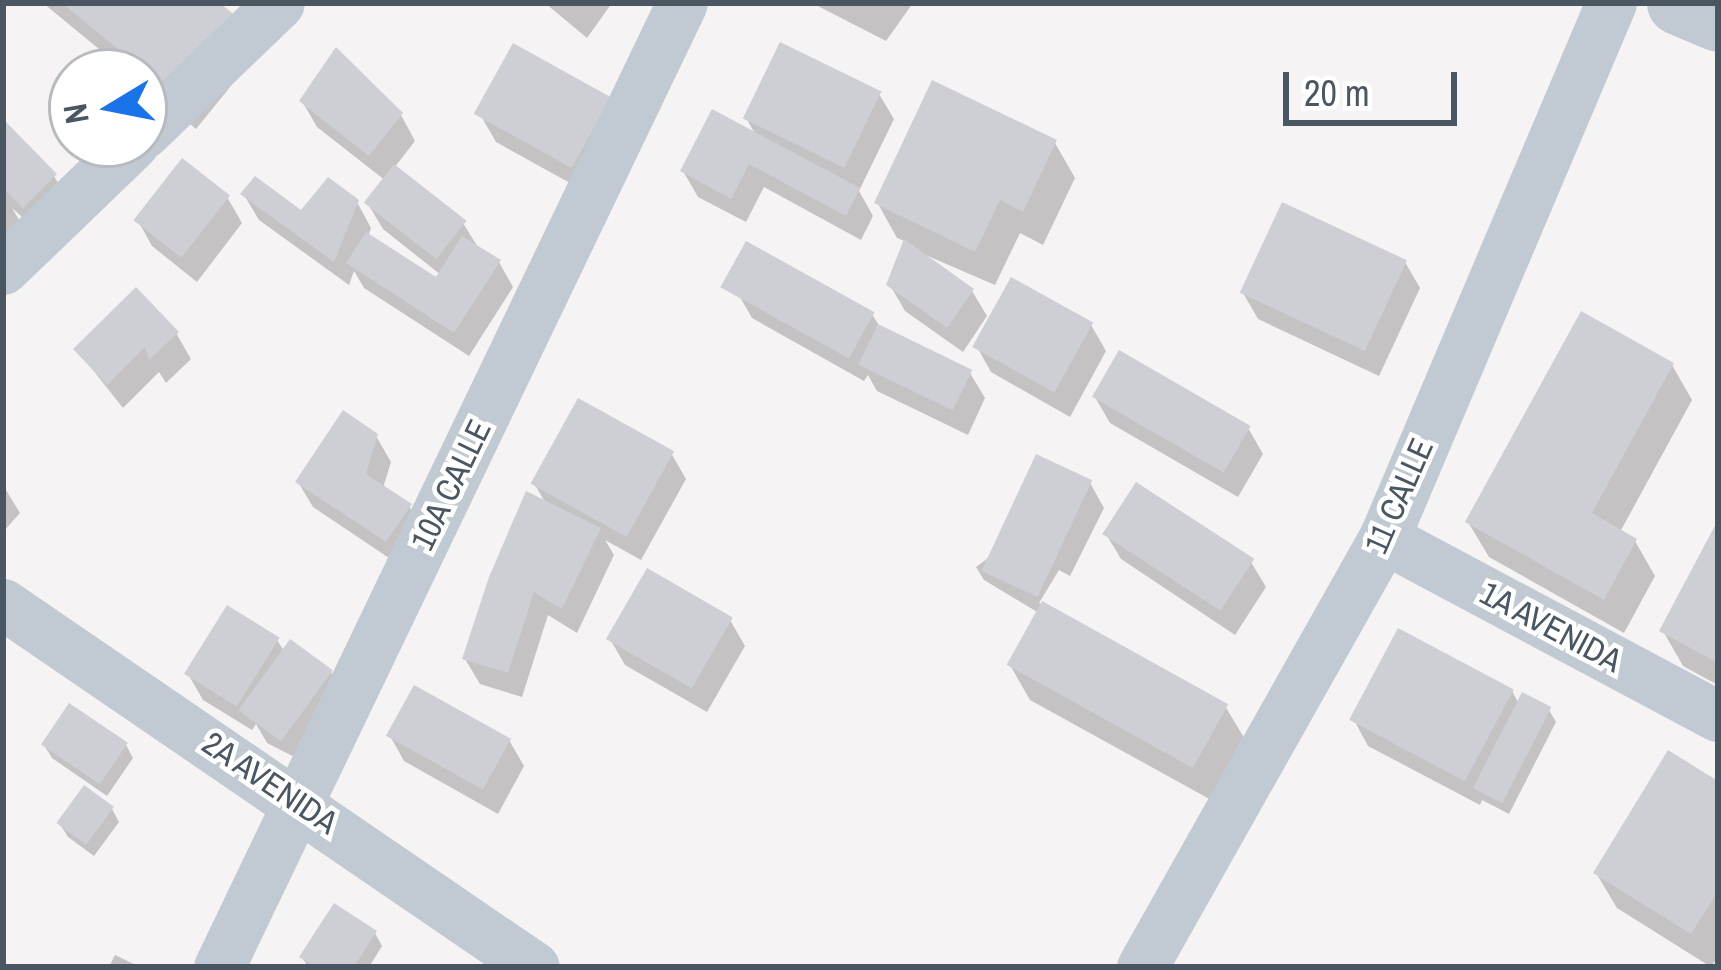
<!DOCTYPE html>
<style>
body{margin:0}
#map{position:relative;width:1721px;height:970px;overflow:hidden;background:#f5f3f3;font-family:"Archivo Narrow",sans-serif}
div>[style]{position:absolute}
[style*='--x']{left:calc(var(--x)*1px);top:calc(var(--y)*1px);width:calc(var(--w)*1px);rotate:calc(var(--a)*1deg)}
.shadow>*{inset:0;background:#0003}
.building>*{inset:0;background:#cdcfd5;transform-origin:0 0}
.minor>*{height:51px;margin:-25.5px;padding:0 25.5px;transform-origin:25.5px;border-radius:25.5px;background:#c1cad2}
.tertiary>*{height:63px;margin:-31.5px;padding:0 31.5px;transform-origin:31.5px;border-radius:31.5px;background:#c1cad2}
span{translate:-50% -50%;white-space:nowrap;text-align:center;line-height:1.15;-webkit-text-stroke:9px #fff;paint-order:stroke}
.street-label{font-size:33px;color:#4a5661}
.frame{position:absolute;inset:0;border:6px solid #4a5661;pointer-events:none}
.north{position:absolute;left:48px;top:48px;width:120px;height:120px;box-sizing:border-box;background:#fff;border:3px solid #b7bbc0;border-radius:50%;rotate:260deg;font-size:33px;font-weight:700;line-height:48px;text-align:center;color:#4a5661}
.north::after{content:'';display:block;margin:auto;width:42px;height:54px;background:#1a73e8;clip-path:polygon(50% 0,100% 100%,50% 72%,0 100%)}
.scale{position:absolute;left:1283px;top:72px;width:174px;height:54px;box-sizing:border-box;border:6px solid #4a5661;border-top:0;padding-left:15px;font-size:36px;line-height:42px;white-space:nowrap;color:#4a5661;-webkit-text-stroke:9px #fff;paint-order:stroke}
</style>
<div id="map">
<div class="shadow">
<i style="clip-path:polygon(43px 3px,215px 3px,256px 55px,196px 129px,144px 86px,144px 72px,127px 72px)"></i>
<i style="clip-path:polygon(545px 3px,612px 3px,587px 38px)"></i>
<i style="clip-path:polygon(812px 3px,913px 3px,886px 41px)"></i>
<i style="clip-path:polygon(879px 94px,894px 119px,859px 191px,873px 216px,861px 240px,764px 187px,746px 222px,698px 197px,683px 171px,757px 137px,746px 118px)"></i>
<i style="clip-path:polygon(609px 99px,579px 188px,496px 142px,481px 116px)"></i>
<i style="clip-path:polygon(302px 101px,401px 115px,415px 141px,394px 168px,463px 223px,479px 249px,499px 262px,513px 287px,469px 356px,364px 288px,354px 271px,349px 285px,259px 220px,244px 195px,302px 214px,357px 202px,371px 228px,368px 237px,437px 281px,441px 275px,383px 229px,368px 204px,386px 181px,317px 127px)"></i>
<i style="clip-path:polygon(3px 123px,54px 176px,69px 202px,39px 232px,12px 208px,33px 243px,3px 279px)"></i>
<i style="clip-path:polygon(1055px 143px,1075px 178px,1043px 245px,1020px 233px,995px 285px,914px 250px,972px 291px,987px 316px,963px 352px,905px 311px,890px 285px,907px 242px,897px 238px,877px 202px)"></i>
<i style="clip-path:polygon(227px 197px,242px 223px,197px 282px,152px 246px,138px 221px)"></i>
<i style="clip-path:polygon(1405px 262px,1420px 288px,1379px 376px,1258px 319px,1243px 293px)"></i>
<i style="clip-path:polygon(737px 292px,872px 314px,881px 329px,970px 373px,985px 398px,968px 435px,877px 391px,868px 375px,864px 381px,752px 318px)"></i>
<i style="clip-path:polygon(1091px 325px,1106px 351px,1070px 417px,991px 372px,977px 347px)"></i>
<i style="clip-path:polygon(176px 333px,191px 359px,166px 383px,159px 372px,123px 408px,77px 350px)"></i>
<i style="clip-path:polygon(1672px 365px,1692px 400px,1620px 532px,1635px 541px,1655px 576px,1624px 633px,1489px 557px,1468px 522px)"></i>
<i style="clip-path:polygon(1095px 397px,1248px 428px,1263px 454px,1238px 497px,1110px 423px)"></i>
<i style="clip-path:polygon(376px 436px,391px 462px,383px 488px,409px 506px,424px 532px,401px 566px,313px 507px,298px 482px)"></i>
<i style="clip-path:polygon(671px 453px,686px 479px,641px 560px,605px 540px,614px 555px,577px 633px,548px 615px,522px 697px,480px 684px,465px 659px,546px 504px,534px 483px)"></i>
<i style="clip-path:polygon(1090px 483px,1104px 508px,1070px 576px,1059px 570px,1039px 603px,1225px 706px,1246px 741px,1213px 801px,1030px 700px,1010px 665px,1039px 613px,984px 580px,976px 567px)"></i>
<i style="clip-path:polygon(3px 485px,20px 513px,3px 532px)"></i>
<i style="clip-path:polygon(1718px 526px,1718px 685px,1683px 666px,1663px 631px)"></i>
<i style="clip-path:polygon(1106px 534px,1251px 562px,1266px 587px,1235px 635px,1121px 559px)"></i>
<i style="clip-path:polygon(730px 620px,745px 646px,707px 712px,625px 665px,610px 639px)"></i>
<i style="clip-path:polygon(277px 640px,286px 654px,331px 672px,346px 698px,310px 765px,267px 743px,256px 724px,252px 730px,203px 700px,188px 674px)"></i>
<i style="clip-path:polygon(1512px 691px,1519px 704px,1549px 710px,1556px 722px,1509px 814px,1482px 800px,1480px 805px,1368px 746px,1354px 720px)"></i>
<i style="clip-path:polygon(390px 736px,509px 740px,524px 766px,498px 814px,404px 761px)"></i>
<i style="clip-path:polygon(44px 745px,126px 745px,133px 758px,107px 796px,52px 758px)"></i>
<i style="clip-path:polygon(1718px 785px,1718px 957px,1711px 967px,1617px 908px,1596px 873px)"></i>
<i style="clip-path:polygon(112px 809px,119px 822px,94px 856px,68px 837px,60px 824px)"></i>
<i style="clip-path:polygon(375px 933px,382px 946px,369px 967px,308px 967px,302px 957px)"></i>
<i style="clip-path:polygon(115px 955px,140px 967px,109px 967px)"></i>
</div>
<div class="building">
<i style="clip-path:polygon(62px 3px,220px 3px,238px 18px,175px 96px)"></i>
<i style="left:780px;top:42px;width:113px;height:85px;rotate:26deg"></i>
<i style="left:513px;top:43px;width:112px;height:81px;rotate:29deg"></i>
<i style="clip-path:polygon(336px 47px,403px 113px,369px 156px,299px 101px)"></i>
<i style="clip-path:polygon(932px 80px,1057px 140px,1023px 212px,1000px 200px,975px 252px,874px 203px)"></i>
<i style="clip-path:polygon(712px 109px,860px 188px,846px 216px,749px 164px,731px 199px,680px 171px)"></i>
<i style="clip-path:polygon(3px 119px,57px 174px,23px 208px,3px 188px)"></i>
<i style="left:182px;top:158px;width:61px;height:79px;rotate:38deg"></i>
<i style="left:394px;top:164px;width:92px;height:49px;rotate:38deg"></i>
<i style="clip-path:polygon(255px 176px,301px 210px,328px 177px,359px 200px,334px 262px,240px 194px)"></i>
<i style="left:1282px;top:202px;width:138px;height:100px;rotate:25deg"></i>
<i style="clip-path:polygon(366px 232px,436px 277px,462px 236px,501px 260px,454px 333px,346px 263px)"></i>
<i style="clip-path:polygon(904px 239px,974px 289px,947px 328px,886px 285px)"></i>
<i style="left:746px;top:241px;width:147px;height:53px;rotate:29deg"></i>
<i style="left:1011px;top:277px;width:94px;height:80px;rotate:29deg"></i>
<i style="clip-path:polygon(136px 287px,179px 332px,149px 360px,145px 347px,107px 385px,73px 349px)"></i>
<i style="clip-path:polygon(1581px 311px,1674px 363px,1592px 513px,1637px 539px,1604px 600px,1465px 522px)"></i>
<i style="left:878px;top:324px;width:105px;height:45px;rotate:26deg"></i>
<i style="left:1119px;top:350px;width:152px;height:54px;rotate:30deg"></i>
<i style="left:578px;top:398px;width:110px;height:98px;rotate:29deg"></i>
<i style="clip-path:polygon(343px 410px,378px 434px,366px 474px,412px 504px,386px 542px,295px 482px)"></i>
<i style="left:1036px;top:454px;width:62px;height:129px;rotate:25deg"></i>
<i style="left:1136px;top:482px;width:141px;height:62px;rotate:33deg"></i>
<i style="clip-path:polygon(526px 491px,601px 528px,562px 609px,534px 592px,508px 673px,462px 659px,489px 577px)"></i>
<i style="clip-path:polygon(1718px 520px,1718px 663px,1659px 631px)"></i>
<i style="left:647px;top:568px;width:99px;height:82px;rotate:30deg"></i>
<i style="left:1042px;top:601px;width:213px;height:73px;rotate:29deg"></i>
<i style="left:227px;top:605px;width:62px;height:81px;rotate:32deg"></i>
<i style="left:1398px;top:628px;width:131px;height:104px;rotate:28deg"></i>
<i style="left:290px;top:639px;width:53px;height:88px;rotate:36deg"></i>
<i style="left:414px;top:685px;width:111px;height:58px;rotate:29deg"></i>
<i style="left:1522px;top:692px;width:33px;height:108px;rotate:27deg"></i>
<i style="left:69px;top:703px;width:71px;height:50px;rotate:34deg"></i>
<i style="clip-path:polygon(1668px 750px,1718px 781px,1718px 891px,1691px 934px,1593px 873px)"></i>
<i style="left:84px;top:785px;width:37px;height:47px;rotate:36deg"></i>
<i style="clip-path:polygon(334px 903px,377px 931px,354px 967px,314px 967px,299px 957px)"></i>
</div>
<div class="minor">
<i style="--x:144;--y:133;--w:187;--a:-43.9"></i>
<i style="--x:3;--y:269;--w:180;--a:-43.9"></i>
<i style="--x:1384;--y:538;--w:378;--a:28.1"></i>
<i style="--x:3;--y:604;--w:643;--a:34.36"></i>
<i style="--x:219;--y:967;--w:1069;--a:-64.35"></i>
<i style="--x:1142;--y:967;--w:493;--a:-60.6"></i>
<i style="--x:1384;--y:538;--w:581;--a:-67.01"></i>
</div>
<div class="tertiary">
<i style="--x:1678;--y:3;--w:43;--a:23"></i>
</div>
<div class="street-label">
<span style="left:451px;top:485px;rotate:-64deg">10A CALLE</span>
<span style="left:1399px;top:496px;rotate:-66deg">11 CALLE</span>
<span style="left:1551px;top:627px;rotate:28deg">1A AVENIDA</span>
<span style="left:270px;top:783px;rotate:34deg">2A AVENIDA</span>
</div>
<div class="frame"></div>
<div class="north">N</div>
<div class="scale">20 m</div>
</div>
